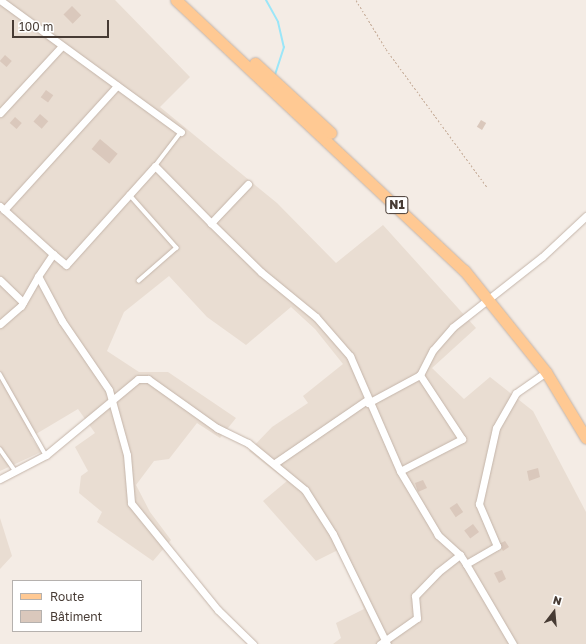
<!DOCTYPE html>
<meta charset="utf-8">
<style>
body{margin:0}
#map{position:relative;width:586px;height:644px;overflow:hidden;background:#f4ece5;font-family:"Golos Text",sans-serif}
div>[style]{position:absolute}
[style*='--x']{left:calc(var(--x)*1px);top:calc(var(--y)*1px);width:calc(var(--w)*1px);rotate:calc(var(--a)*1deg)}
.residential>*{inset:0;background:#e9ddd2}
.stream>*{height:2px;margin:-1px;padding:0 1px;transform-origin:1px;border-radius:1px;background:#9be6f8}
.building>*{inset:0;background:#dac8bc;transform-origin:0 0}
.path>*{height:1px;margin-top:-0.5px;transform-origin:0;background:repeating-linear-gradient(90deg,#c4aa96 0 2px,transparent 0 4px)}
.roads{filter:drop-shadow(0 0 1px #c4b5aa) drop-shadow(0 0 1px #c4b5aa)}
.lane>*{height:3.5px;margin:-1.75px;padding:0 1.75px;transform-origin:1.75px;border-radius:1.75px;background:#fff}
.street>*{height:7px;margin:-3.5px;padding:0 3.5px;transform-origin:3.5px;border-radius:3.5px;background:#fff}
.primary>*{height:11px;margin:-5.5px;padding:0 5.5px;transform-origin:5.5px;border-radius:5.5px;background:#ffc993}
span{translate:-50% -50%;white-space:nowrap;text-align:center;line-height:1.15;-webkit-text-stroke:3px #fff;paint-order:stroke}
.shield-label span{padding:1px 3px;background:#fff;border:1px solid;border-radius:3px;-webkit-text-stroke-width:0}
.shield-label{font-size:12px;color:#473b34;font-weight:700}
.legend{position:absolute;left:12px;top:580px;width:130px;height:52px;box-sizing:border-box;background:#fff;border:1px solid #b5b1ae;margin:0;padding:5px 7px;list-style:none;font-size:12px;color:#473b34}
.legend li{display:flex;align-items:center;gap:8px;height:20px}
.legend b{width:20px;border:1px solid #b5b1ae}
.north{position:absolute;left:534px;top:592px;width:40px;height:40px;-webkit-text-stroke:3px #fff;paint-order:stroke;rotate:16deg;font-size:11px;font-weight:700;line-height:16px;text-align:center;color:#473b34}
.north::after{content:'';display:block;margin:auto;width:14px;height:18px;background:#473b34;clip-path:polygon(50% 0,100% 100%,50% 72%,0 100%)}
.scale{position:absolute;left:12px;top:20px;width:97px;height:18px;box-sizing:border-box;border:2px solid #473b34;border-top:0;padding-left:5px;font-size:12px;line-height:14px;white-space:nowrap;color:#473b34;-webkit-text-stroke:3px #fff;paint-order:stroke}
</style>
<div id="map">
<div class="residential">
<i style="clip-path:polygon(0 0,115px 0,190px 77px,160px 107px,277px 203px,336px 263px,383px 225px,476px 328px,432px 368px,464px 399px,490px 377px,533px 411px,586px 512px,586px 644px,333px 644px,341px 638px,336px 623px,364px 609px,351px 575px,338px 550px,316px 561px,263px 501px,287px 481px,249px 451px,272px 427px,308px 403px,303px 396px,343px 364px,315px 329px,291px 307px,246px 345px,207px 317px,169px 276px,124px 312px,107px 351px,139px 372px,168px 372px,236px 418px,220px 438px,197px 423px,169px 459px,154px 461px,136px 485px,150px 512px,171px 540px,153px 561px,97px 522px,102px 512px,79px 493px,81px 476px,88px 471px,75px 447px,95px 433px,78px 409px,31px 437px,41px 452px,0 471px)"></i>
<i style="clip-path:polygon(0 518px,12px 556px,0 569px)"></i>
</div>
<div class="stream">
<i style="--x:266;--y:0;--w:25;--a:61"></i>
<i style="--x:278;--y:22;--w:26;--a:77"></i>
<i style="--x:284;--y:47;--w:29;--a:108"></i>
</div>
<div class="building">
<i style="left:72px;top:6px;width:13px;height:12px;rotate:45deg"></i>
<i style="left:5px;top:55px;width:9px;height:8px;rotate:41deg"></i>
<i style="left:46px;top:90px;width:9px;height:9px;rotate:36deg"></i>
<i style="left:40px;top:114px;width:11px;height:10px;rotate:41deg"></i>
<i style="left:15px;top:117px;width:9px;height:8px;rotate:41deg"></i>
<i style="left:481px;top:120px;width:6px;height:8px;rotate:31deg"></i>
<i style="left:100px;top:139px;width:23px;height:13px;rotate:40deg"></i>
<i style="clip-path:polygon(538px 468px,540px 477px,529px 481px,527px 471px)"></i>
<i style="clip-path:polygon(423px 480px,427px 488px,418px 492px,415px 483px)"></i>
<i style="left:457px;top:503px;width:11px;height:9px;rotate:56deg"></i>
<i style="left:473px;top:524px;width:10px;height:11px;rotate:53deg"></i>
<i style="clip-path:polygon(505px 541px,509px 547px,503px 551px,499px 544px)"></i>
<i style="clip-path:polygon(502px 570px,506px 579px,499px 583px,494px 573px)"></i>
</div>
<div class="path">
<i style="--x:356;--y:0;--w:57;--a:58.5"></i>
<i style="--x:386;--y:49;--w:171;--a:53.8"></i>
</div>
<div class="roads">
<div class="lane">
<i style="--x:155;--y:166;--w:43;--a:-52.6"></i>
<i style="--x:129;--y:194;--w:72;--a:48.4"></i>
<i style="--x:177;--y:248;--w:50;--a:139"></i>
<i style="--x:0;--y:374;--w:93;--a:60.4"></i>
<i style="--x:0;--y:449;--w:24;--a:55"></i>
</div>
<div class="street">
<i style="--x:0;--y:0;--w:224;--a:36.1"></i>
<i style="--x:0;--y:113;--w:91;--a:-47.2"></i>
<i style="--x:248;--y:184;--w:54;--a:133.5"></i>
<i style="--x:211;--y:223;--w:70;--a:44.4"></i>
<i style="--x:261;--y:272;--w:71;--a:39.3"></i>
<i style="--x:316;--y:317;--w:52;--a:48.9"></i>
<i style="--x:350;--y:356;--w:125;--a:66.5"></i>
<i style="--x:0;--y:206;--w:72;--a:42.2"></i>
<i style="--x:53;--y:254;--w:27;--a:124"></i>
<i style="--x:38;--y:276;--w:51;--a:61.9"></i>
<i style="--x:62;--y:321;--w:83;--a:55.7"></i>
<i style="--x:109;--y:390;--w:67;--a:74.5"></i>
<i style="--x:127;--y:455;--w:48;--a:85.2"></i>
<i style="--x:131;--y:503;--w:138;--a:50.9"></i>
<i style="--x:218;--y:610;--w:49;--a:44.2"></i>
<i style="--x:4;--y:210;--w:168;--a:-47.7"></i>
<i style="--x:53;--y:254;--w:17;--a:40"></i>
<i style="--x:66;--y:265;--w:133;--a:-48"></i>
<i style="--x:155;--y:166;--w:80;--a:45.5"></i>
<i style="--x:0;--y:280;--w:32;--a:44"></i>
<i style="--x:0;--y:324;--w:28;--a:-41"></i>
<i style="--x:21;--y:306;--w:34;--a:-60"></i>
<i style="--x:368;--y:403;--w:59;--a:-28.3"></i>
<i style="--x:275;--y:463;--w:112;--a:-34.4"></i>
<i style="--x:0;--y:479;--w:52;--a:-27.6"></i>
<i style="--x:46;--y:455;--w:119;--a:-39.6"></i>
<i style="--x:138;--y:379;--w:10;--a:0"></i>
<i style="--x:148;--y:379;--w:85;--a:35.4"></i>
<i style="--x:217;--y:428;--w:34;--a:26"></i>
<i style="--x:248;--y:443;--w:74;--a:39.5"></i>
<i style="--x:305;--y:490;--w:52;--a:57.5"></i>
<i style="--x:333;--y:534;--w:123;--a:63.9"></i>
<i style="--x:460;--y:555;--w:30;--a:-138"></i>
<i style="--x:438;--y:535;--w:74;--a:-120.7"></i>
<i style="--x:400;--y:471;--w:70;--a:-27.3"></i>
<i style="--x:462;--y:439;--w:77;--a:-123.3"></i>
<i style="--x:420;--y:375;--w:28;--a:-63"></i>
<i style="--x:433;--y:350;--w:30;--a:-49"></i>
<i style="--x:453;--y:327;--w:113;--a:-38.2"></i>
<i style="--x:542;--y:257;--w:60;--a:-43"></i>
<i style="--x:466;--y:564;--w:93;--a:59.6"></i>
<i style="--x:380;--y:644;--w:45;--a:-35.1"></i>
<i style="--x:417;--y:618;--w:22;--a:-95"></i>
<i style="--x:415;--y:596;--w:33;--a:-46"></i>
<i style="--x:438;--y:572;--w:28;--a:-38"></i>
<i style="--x:460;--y:555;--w:11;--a:56"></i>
<i style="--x:466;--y:564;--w:36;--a:-30"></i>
<i style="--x:497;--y:546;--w:46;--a:-113.2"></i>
<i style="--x:479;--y:504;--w:78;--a:-77.4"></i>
<i style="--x:496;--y:428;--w:40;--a:-60.3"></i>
<i style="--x:516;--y:393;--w:37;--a:-35"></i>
</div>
<div class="primary">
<i style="--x:176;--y:0;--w:395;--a:43.2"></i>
<i style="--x:464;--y:270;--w:131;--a:51.2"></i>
<i style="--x:546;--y:372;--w:77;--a:58.8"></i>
<i style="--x:255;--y:63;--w:103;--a:42.6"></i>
</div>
</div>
<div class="shield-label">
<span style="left:397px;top:205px">N1</span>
</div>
<ul class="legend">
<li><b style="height:5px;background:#ffc993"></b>Route</li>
<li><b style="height:11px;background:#dac8bc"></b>Bâtiment</li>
</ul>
<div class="north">N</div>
<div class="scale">100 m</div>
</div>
